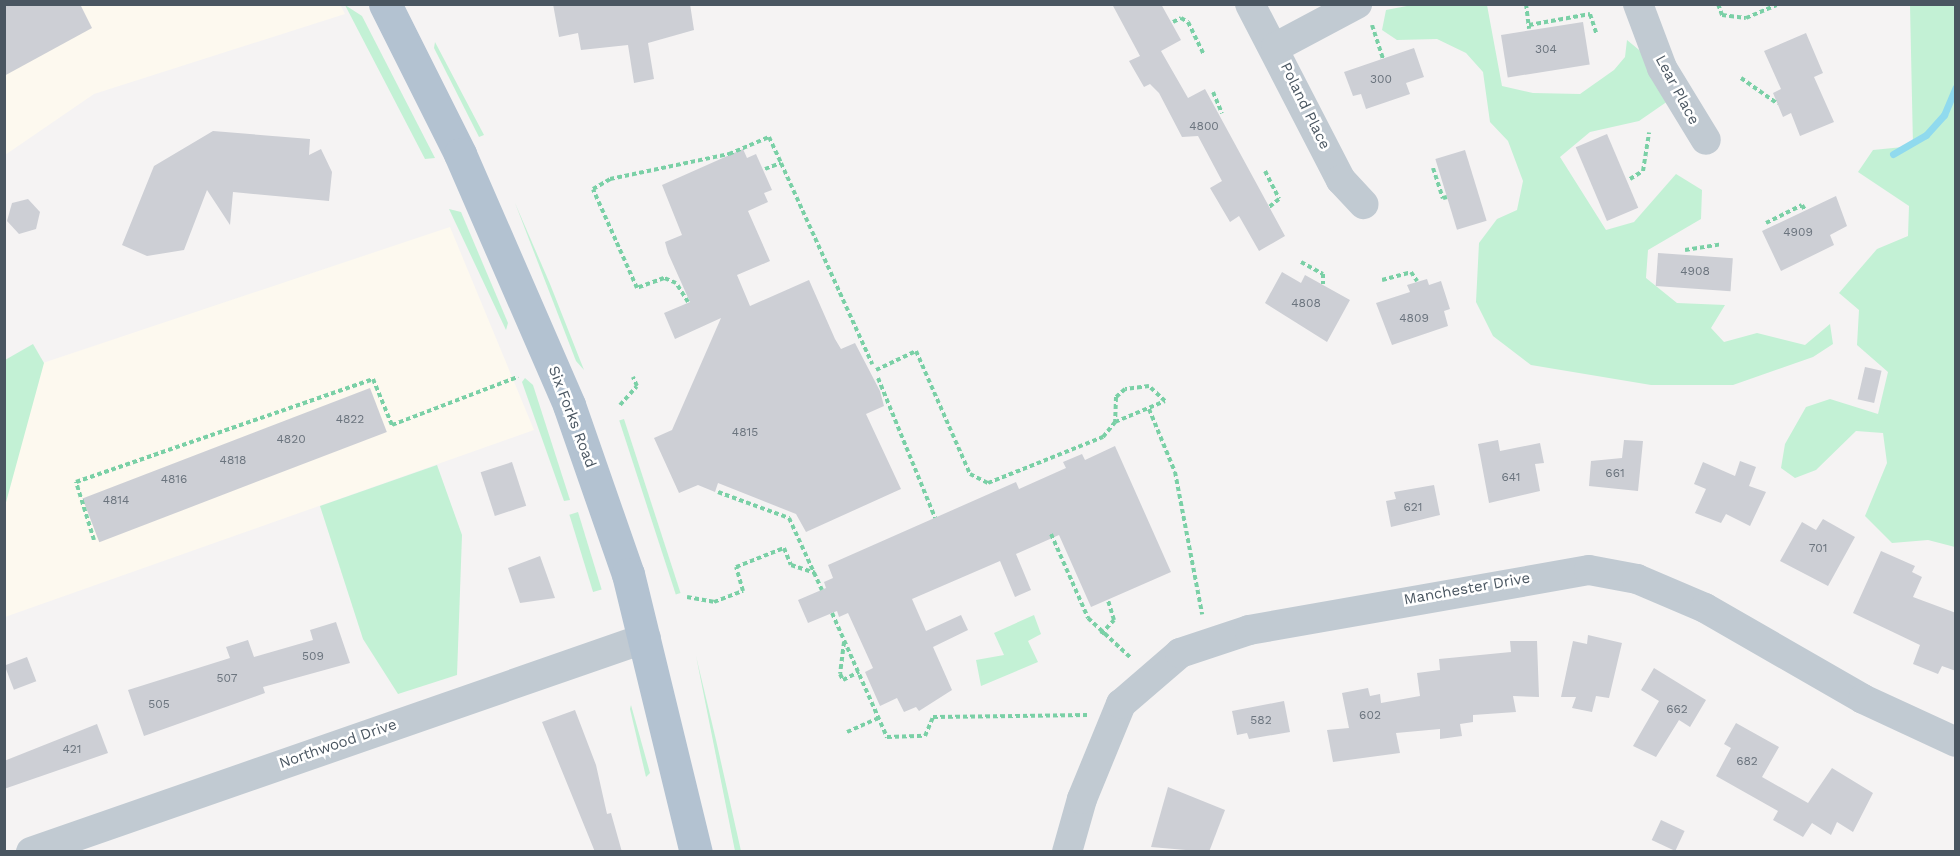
<!DOCTYPE html>
<style>
body{margin:0}
#map{position:relative;width:1960px;height:856px;overflow:hidden;background:#f5f3f3;font-family:"Work Sans",sans-serif}
div>[style]{position:absolute}
[style*='--x']{left:calc(var(--x)*1px);top:calc(var(--y)*1px);width:calc(var(--w)*1px);rotate:calc(var(--a)*1deg)}
.commercial>*{inset:0;background:#fdf9ef}
.green>*{inset:0;background:#c3f1d5;transform-origin:0 0}
.stream>*{height:7px;margin:-3.5px;padding:0 3.5px;transform-origin:3.5px;border-radius:3.5px;background:#90daee}
.building>*{inset:0;background:#cdcfd5;transform-origin:0 0}
.path>*{height:4px;margin-top:-2px;transform-origin:0;background:repeating-linear-gradient(90deg,#7ad0a6 0 4.5px,transparent 0 7.5px)}
.minor>*{height:30px;margin:-15px;padding:0 15px;transform-origin:15px;border-radius:15px;background:#c1cad2}
.major>*{height:33px;margin:-16.5px;padding:0 16.5px;transform-origin:16.5px;border-radius:16.5px;background:#b3c2d1}
span{translate:-50% -50%;white-space:nowrap;text-align:center;line-height:1.15;-webkit-text-stroke:5px #fff;paint-order:stroke}
.number-label{font-size:12px;color:#6b747e}
.number-label span{-webkit-text-stroke-width:0}
.street-label{font-size:15px;color:#4a5661}
.frame{position:absolute;inset:0;border:6px solid #4a5661;pointer-events:none}
</style>
<div id="map">
<div class="commercial">
<i style="clip-path:polygon(340px 4px,345px 14px,94px 94px,5px 155px,5px 5px)"></i>
<i style="clip-path:polygon(450px 227px,534px 430px,5px 617px,4px 376px)"></i>
</div>
<div class="green">
<i style="clip-path:polygon(345px 5px,362px 16px,435px 158px,425px 159px)"></i>
<i style="clip-path:polygon(1412px 5px,1487px 5px,1502px 86px,1533px 93px,1580px 94px,1614px 70px,1625px 57px,1627px 40px,1644px 54px,1668px 101px,1639px 121px,1590px 132px,1560px 157px,1606px 230px,1634px 222px,1676px 174px,1702px 190px,1701px 219px,1648px 250px,1646px 278px,1677px 303px,1725px 305px,1711px 328px,1724px 342px,1757px 333px,1805px 345px,1830px 324px,1833px 344px,1813px 357px,1733px 385px,1651px 385px,1531px 365px,1493px 336px,1476px 302px,1479px 243px,1497px 219px,1517px 210px,1523px 181px,1508px 141px,1490px 122px,1483px 72px,1466px 53px,1437px 39px,1397px 40px,1382px 30px,1386px 10px)"></i>
<i style="clip-path:polygon(1910px 5px,1955px 5px,1955px 547px,1928px 540px,1892px 543px,1865px 516px,1887px 463px,1883px 433px,1856px 431px,1816px 470px,1795px 478px,1781px 468px,1785px 444px,1806px 407px,1830px 399px,1878px 414px,1888px 372px,1857px 345px,1859px 310px,1839px 293px,1877px 249px,1908px 236px,1909px 206px,1858px 172px,1873px 150px,1913px 146px)"></i>
<i style="clip-path:polygon(435px 42px,484px 135px,479px 137px,434px 48px)"></i>
<i style="clip-path:polygon(515px 203px,550px 284px,584px 370px,576px 361px)"></i>
<i style="clip-path:polygon(449px 209px,461px 212px,508px 323px,506px 330px)"></i>
<i style="clip-path:polygon(33px 344px,44px 363px,5px 506px,5px 360px)"></i>
<i style="clip-path:polygon(525px 378px,533px 385px,570px 500px,564px 501px,522px 382px)"></i>
<i style="left:624px;top:419px;width:183px;height:5px;rotate:72deg"></i>
<i style="clip-path:polygon(437px 465px,462px 535px,457px 675px,398px 694px,363px 639px,320px 506px)"></i>
<i style="left:578px;top:512px;width:81px;height:9px;rotate:73deg"></i>
<i style="clip-path:polygon(1034px 615px,1041px 634px,1028px 641px,1038px 662px,981px 686px,976px 660px,1004px 655px,994px 633px)"></i>
<i style="clip-path:polygon(696px 656px,716px 740px,741px 851px,735px 851px)"></i>
<i style="clip-path:polygon(631px 705px,650px 773px,646px 777px,630px 709px)"></i>
</div>
<div class="stream">
<i style="--x:1893;--y:154;--w:38;--a:-30"></i>
<i style="--x:1926;--y:135;--w:27;--a:-48"></i>
<i style="--x:1944;--y:115;--w:30;--a:-67"></i>
</div>
<div class="building">
<i style="clip-path:polygon(4px 4px,80px 4px,92px 28px,4px 76px)"></i>
<i style="clip-path:polygon(553px 4px,690px 4px,694px 30px,648px 43px,654px 79px,634px 83px,628px 45px,581px 50px,578px 33px,559px 37px)"></i>
<i style="clip-path:polygon(1112px 4px,1161px 4px,1181px 40px,1161px 51px,1188px 98px,1205px 89px,1285px 236px,1259px 251px,1239px 216px,1230px 222px,1210px 188px,1222px 181px,1198px 136px,1182px 137px,1159px 93px,1150px 84px,1144px 87px,1129px 61px,1140px 56px)"></i>
<i style="left:1583px;top:22px;width:43px;height:83px;rotate:81deg"></i>
<i style="clip-path:polygon(1806px 33px,1823px 73px,1814px 77px,1834px 122px,1800px 136px,1791px 113px,1783px 117px,1773px 93px,1781px 89px,1764px 51px)"></i>
<i style="clip-path:polygon(1414px 48px,1424px 77px,1406px 83px,1410px 94px,1366px 109px,1361px 94px,1353px 96px,1344px 72px)"></i>
<i style="clip-path:polygon(213px 131px,310px 139px,309px 155px,321px 149px,332px 172px,329px 201px,233px 192px,230px 225px,207px 190px,184px 250px,147px 256px,122px 245px,154px 166px)"></i>
<i style="left:1607px;top:134px;width:80px;height:34px;rotate:67deg"></i>
<i style="clip-path:polygon(743px 149px,747px 158px,756px 154px,772px 190px,764px 193px,768px 202px,748px 211px,770px 261px,737px 275px,750px 306px,809px 280px,835px 339px,841px 349px,855px 343px,880px 391px,884px 406px,866px 414px,901px 489px,806px 532px,796px 514px,718px 483px,715px 492px,698px 485px,679px 493px,654px 438px,672px 430px,721px 318px,675px 339px,664px 313px,690px 302px,668px 253px,665px 242px,682px 235px,662px 185px)"></i>
<i style="left:1465px;top:150px;width:74px;height:31px;rotate:73deg"></i>
<i style="clip-path:polygon(1836px 196px,1847px 226px,1830px 235px,1834px 245px,1781px 271px,1762px 231px)"></i>
<i style="clip-path:polygon(28px 199px,40px 212px,36px 229px,19px 234px,7px 221px,12px 203px)"></i>
<i style="left:1658px;top:253px;width:75px;height:33px;rotate:4deg"></i>
<i style="clip-path:polygon(1282px 272px,1301px 283px,1305px 275px,1350px 300px,1327px 342px,1265px 303px)"></i>
<i style="clip-path:polygon(1427px 279px,1429px 285px,1441px 281px,1450px 309px,1444px 311px,1448px 326px,1392px 345px,1376px 303px,1410px 292px,1407px 285px)"></i>
<i style="left:1865px;top:367px;width:17px;height:33px;rotate:13deg"></i>
<i style="left:370px;top:388px;width:47px;height:308px;rotate:69deg"></i>
<i style="clip-path:polygon(1498px 440px,1500px 451px,1540px 443px,1544px 463px,1535px 464px,1540px 491px,1489px 503px,1478px 444px)"></i>
<i style="clip-path:polygon(1624px 440px,1643px 441px,1638px 491px,1589px 486px,1591px 461px,1622px 458px)"></i>
<i style="clip-path:polygon(1115px 446px,1171px 572px,1091px 607px,1059px 535px,1016px 554px,1031px 590px,1015px 597px,1000px 561px,912px 599px,926px 631px,961px 615px,968px 630px,933px 647px,952px 690px,919px 711px,916px 707px,904px 712px,897px 698px,880px 706px,865px 672px,873px 668px,848px 613px,839px 617px,837px 611px,808px 623px,798px 600px,826px 588px,824px 582px,833px 578px,828px 565px,1016px 482px,1019px 489px,1066px 468px,1063px 462px,1082px 454px,1085px 460px)"></i>
<i style="clip-path:polygon(1740px 461px,1756px 467px,1749px 486px,1766px 492px,1750px 526px,1726px 514px,1721px 523px,1695px 513px,1706px 489px,1694px 484px,1703px 462px,1735px 476px)"></i>
<i style="left:512px;top:462px;width:46px;height:33px;rotate:72deg"></i>
<i style="clip-path:polygon(1434px 485px,1440px 515px,1391px 527px,1386px 501px,1396px 499px,1394px 492px)"></i>
<i style="clip-path:polygon(1823px 519px,1855px 537px,1828px 586px,1780px 561px,1802px 522px,1816px 530px)"></i>
<i style="clip-path:polygon(1881px 551px,1915px 566px,1912px 572px,1922px 577px,1913px 597px,1956px 613px,1956px 671px,1942px 666px,1938px 674px,1913px 664px,1920px 645px,1853px 613px)"></i>
<i style="clip-path:polygon(540px 556px,555px 598px,520px 603px,508px 568px)"></i>
<i style="clip-path:polygon(336px 622px,350px 663px,263px 687px,265px 693px,144px 736px,128px 690px,230px 658px,226px 647px,248px 640px,254px 657px,313px 640px,310px 630px)"></i>
<i style="clip-path:polygon(1588px 635px,1622px 643px,1609px 698px,1596px 696px,1592px 712px,1572px 708px,1576px 697px,1561px 697px,1573px 641px,1587px 644px)"></i>
<i style="clip-path:polygon(1510px 641px,1537px 641px,1539px 697px,1513px 696px,1516px 712px,1473px 715px,1473px 722px,1460px 724px,1462px 736px,1440px 739px,1440px 729px,1396px 733px,1400px 753px,1333px 762px,1327px 730px,1349px 728px,1342px 693px,1368px 688px,1370px 696px,1380px 694px,1381px 703px,1420px 696px,1417px 673px,1440px 670px,1439px 659px,1511px 652px)"></i>
<i style="left:27px;top:657px;width:26px;height:24px;rotate:69deg"></i>
<i style="clip-path:polygon(1654px 668px,1706px 700px,1690px 727px,1679px 720px,1656px 757px,1633px 746px,1659px 701px,1641px 690px)"></i>
<i style="clip-path:polygon(1284px 701px,1290px 732px,1249px 739px,1247px 733px,1237px 735px,1232px 711px)"></i>
<i style="clip-path:polygon(575px 710px,596px 765px,607px 814px,611px 813px,622px 852px,595px 852px,542px 722px)"></i>
<i style="clip-path:polygon(1736px 723px,1779px 747px,1762px 777px,1808px 803px,1832px 768px,1873px 793px,1853px 832px,1837px 822px,1831px 835px,1812px 823px,1803px 837px,1773px 820px,1778px 811px,1716px 776px,1731px 748px,1724px 744px)"></i>
<i style="clip-path:polygon(97px 724px,108px 753px,4px 789px,4px 761px)"></i>
<i style="clip-path:polygon(1168px 787px,1225px 810px,1209px 852px,1151px 847px)"></i>
<i style="left:1661px;top:820px;width:26px;height:22px;rotate:25deg"></i>
</div>
<div class="path">
<i style="--x:1526;--y:4;--w:25;--a:83"></i>
<i style="--x:1718;--y:4;--w:12;--a:70"></i>
<i style="--x:1722;--y:15;--w:24;--a:7"></i>
<i style="--x:1746;--y:18;--w:33;--a:-23"></i>
<i style="--x:1173;--y:22;--w:9;--a:-27"></i>
<i style="--x:1181;--y:18;--w:8;--a:30"></i>
<i style="--x:1188;--y:22;--w:37;--a:64"></i>
<i style="--x:1372;--y:25;--w:36;--a:72"></i>
<i style="--x:1529;--y:25;--w:62;--a:-10.2"></i>
<i style="--x:1590;--y:14;--w:22;--a:72"></i>
<i style="--x:1741;--y:78;--w:45;--a:35.1"></i>
<i style="--x:1213;--y:92;--w:23;--a:67"></i>
<i style="--x:1433;--y:168;--w:32;--a:72"></i>
<i style="--x:1443;--y:198;--w:4;--a:-14"></i>
<i style="--x:765;--y:169;--w:17;--a:-21"></i>
<i style="--x:781;--y:163;--w:221;--a:65.6"></i>
<i style="--x:1265;--y:171;--w:31;--a:63"></i>
<i style="--x:1279;--y:199;--w:13;--a:141"></i>
<i style="--x:1630;--y:179;--w:15;--a:-32"></i>
<i style="--x:1643;--y:171;--w:39;--a:-81"></i>
<i style="--x:1766;--y:223;--w:40;--a:-26.6"></i>
<i style="--x:1802;--y:205;--w:6;--a:59"></i>
<i style="--x:1685;--y:250;--w:36;--a:-9"></i>
<i style="--x:1301;--y:262;--w:25;--a:29"></i>
<i style="--x:1323;--y:274;--w:10;--a:90"></i>
<i style="--x:1382;--y:280;--w:30;--a:-15"></i>
<i style="--x:1411;--y:272;--w:11;--a:56"></i>
<i style="--x:688;--y:302;--w:22;--a:-122"></i>
<i style="--x:676;--y:283;--w:13;--a:-157"></i>
<i style="--x:664;--y:278;--w:29;--a:160"></i>
<i style="--x:637;--y:288;--w:108;--a:-114"></i>
<i style="--x:593;--y:189;--w:20;--a:-30"></i>
<i style="--x:610;--y:179;--w:122;--a:-11.9"></i>
<i style="--x:729;--y:154;--w:43;--a:-23"></i>
<i style="--x:769;--y:137;--w:29;--a:65"></i>
<i style="--x:876;--y:370;--w:44;--a:-25.4"></i>
<i style="--x:916;--y:351;--w:134;--a:66.3"></i>
<i style="--x:970;--y:474;--w:20;--a:27"></i>
<i style="--x:988;--y:483;--w:124;--a:-21.8"></i>
<i style="--x:1103;--y:437;--w:19;--a:-51"></i>
<i style="--x:1115;--y:422;--w:54;--a:-22.8"></i>
<i style="--x:1165;--y:401;--w:22;--a:-137"></i>
<i style="--x:1149;--y:386;--w:24;--a:173"></i>
<i style="--x:1125;--y:389;--w:12;--a:138"></i>
<i style="--x:1116;--y:397;--w:25;--a:92"></i>
<i style="--x:878;--y:378;--w:151;--a:67.8"></i>
<i style="--x:620;--y:405;--w:25;--a:-48"></i>
<i style="--x:637;--y:386;--w:10;--a:-114"></i>
<i style="--x:1149;--y:409;--w:68;--a:67.6"></i>
<i style="--x:1175;--y:472;--w:145;--a:79.2"></i>
<i style="--x:718;--y:492;--w:76;--a:20.1"></i>
<i style="--x:789;--y:518;--w:79;--a:65.4"></i>
<i style="--x:1051;--y:534;--w:92;--a:66.2"></i>
<i style="--x:1088;--y:618;--w:59;--a:42.9"></i>
<i style="--x:94;--y:540;--w:61;--a:-107.2"></i>
<i style="--x:76;--y:482;--w:314;--a:-19.1"></i>
<i style="--x:373;--y:379;--w:50;--a:67.6"></i>
<i style="--x:392;--y:425;--w:135;--a:-20.9"></i>
<i style="--x:687;--y:597;--w:27;--a:10"></i>
<i style="--x:714;--y:602;--w:31;--a:-21"></i>
<i style="--x:743;--y:591;--w:25;--a:-106"></i>
<i style="--x:736;--y:567;--w:52;--a:-21.6"></i>
<i style="--x:784;--y:548;--w:18;--a:68"></i>
<i style="--x:791;--y:565;--w:25;--a:18"></i>
<i style="--x:832;--y:613;--w:136;--a:66.1"></i>
<i style="--x:887;--y:737;--w:38;--a:-2"></i>
<i style="--x:925;--y:736;--w:21;--a:-67"></i>
<i style="--x:933;--y:717;--w:154;--a:-0.7"></i>
<i style="--x:1101;--y:634;--w:19;--a:-47"></i>
<i style="--x:1114;--y:620;--w:21;--a:-107"></i>
<i style="--x:844;--y:642;--w:32;--a:97"></i>
<i style="--x:840;--y:674;--w:7;--a:63"></i>
<i style="--x:843;--y:680;--w:18;--a:-27"></i>
<i style="--x:847;--y:732;--w:35;--a:-24"></i>
</div>
<div class="minor">
<i style="--x:1250;--y:4;--w:198;--a:62.7"></i>
<i style="--x:1341;--y:180;--w:33;--a:47"></i>
<i style="--x:1638;--y:4;--w:68;--a:69.4"></i>
<i style="--x:1662;--y:68;--w:84;--a:58.6"></i>
<i style="--x:1276;--y:47;--w:92;--a:-28"></i>
<i style="--x:31;--y:852;--w:651;--a:-19.19"></i>
<i style="--x:1067;--y:852;--w:55;--a:-74.2"></i>
<i style="--x:1082;--y:799;--w:103;--a:-67.7"></i>
<i style="--x:1121;--y:704;--w:78;--a:-40.8"></i>
<i style="--x:1180;--y:653;--w:73;--a:-18.4"></i>
<i style="--x:1249;--y:630;--w:345;--a:-10"></i>
<i style="--x:1589;--y:570;--w:49;--a:10.6"></i>
<i style="--x:1637;--y:579;--w:74;--a:23.1"></i>
<i style="--x:1705;--y:608;--w:182;--a:29.9"></i>
<i style="--x:1863;--y:699;--w:102;--a:24.8"></i>
</div>
<div class="major">
<i style="--x:385;--y:4;--w:168;--a:63.4"></i>
<i style="--x:460;--y:154;--w:274;--a:66.5"></i>
<i style="--x:569;--y:405;--w:179;--a:70.8"></i>
<i style="--x:628;--y:574;--w:286;--a:76.3"></i>
</div>
<div class="number-label">
<span style="left:1546px;top:50px">304</span>
<span style="left:1381px;top:80px">300</span>
<span style="left:1204px;top:127px">4800</span>
<span style="left:1798px;top:233px">4909</span>
<span style="left:1695px;top:272px">4908</span>
<span style="left:1306px;top:304px">4808</span>
<span style="left:1414px;top:319px">4809</span>
<span style="left:350px;top:420px">4822</span>
<span style="left:745px;top:433px">4815</span>
<span style="left:291px;top:440px">4820</span>
<span style="left:233px;top:461px">4818</span>
<span style="left:1615px;top:474px">661</span>
<span style="left:1511px;top:478px">641</span>
<span style="left:174px;top:480px">4816</span>
<span style="left:116px;top:501px">4814</span>
<span style="left:1413px;top:508px">621</span>
<span style="left:1818px;top:549px">701</span>
<span style="left:313px;top:657px">509</span>
<span style="left:227px;top:679px">507</span>
<span style="left:159px;top:705px">505</span>
<span style="left:1677px;top:710px">662</span>
<span style="left:1370px;top:716px">602</span>
<span style="left:1261px;top:721px">582</span>
<span style="left:72px;top:750px">421</span>
<span style="left:1747px;top:762px">682</span>
</div>
<div class="street-label">
<span style="left:1677px;top:90px;rotate:62deg">Lear Place</span>
<span style="left:1305px;top:106px;rotate:64deg">Poland Place</span>
<span style="left:572px;top:417px;rotate:69deg">Six Forks Road</span>
<span style="left:1467px;top:589px;rotate:-10deg">Manchester Drive</span>
<span style="left:338px;top:744px;rotate:-19deg">Northwood Drive</span>
</div>
<div class="frame"></div>
</div>
